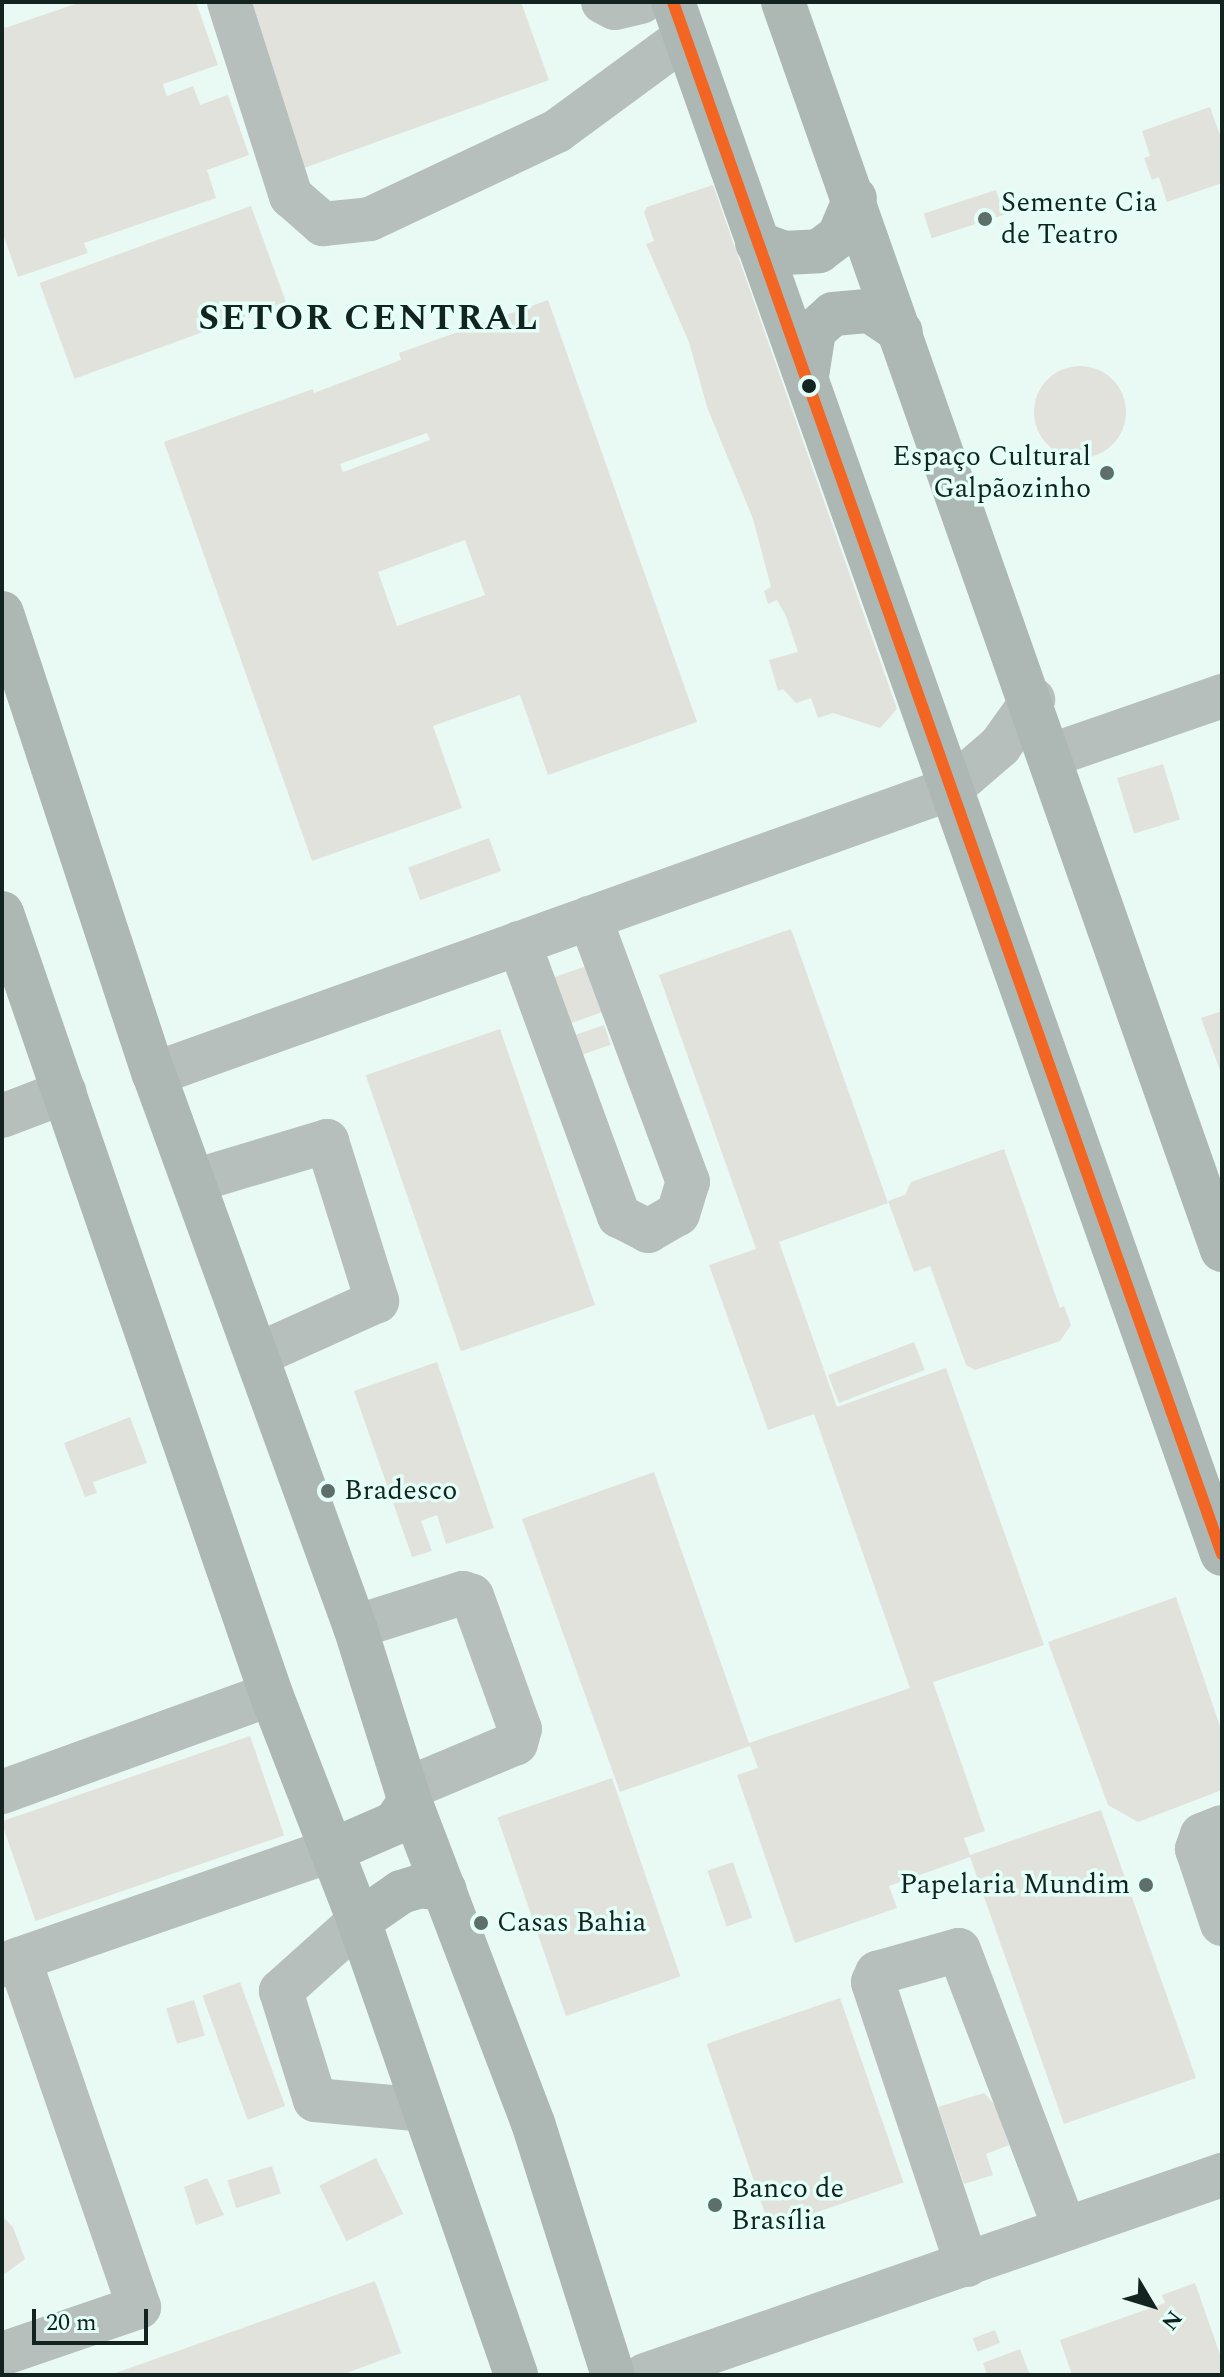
<!DOCTYPE html>
<meta charset="utf-8">
<style>
body{margin:0}
#map{position:relative;width:1224px;height:2377px;overflow:hidden;background:#e9f9f4;font-family:Spectral,serif}
div>[style]{position:absolute}
[style*='--x']{left:calc(var(--x)*1px);top:calc(var(--y)*1px);width:calc(var(--w)*1px);rotate:calc(var(--a)*1deg)}
.building>*{inset:0;background:#e2e2dd;transform-origin:0 0}
.round{border-radius:50%}
.minor>*{height:44px;margin:-22px;padding:0 22px;transform-origin:22px;border-radius:22px;background:#b7bfbd}
.major>*{height:44px;margin:-22px;padding:0 22px;transform-origin:22px;border-radius:22px;background:#adb8b4}
.bus-1>*{height:12px;margin:-6px;padding:0 6px;transform-origin:6px;border-radius:6px;background:#f26522}
.dots>*{width:22px;height:22px;translate:-50% -50%;box-sizing:border-box;border:4px solid #e3fff7;border-radius:50%}
span{translate:-50% -50%;white-space:nowrap;text-align:center;line-height:1.15;-webkit-text-stroke:7px #e3fff7;paint-order:stroke}
.poi-label{font-size:28px;color:#132420}
.left{translate:0 -50%;text-align:left}
.right{translate:-100% -50%;text-align:right}
.district-label{font-size:36px;color:#132420;font-weight:700;letter-spacing:2px}
.frame{position:absolute;inset:0;border:4px solid #132420;pointer-events:none}
.north{position:absolute;left:1112px;top:2265px;width:80px;height:80px;-webkit-text-stroke:6px #e3fff7;paint-order:stroke;rotate:128deg;font-size:22px;font-weight:700;line-height:32px;text-align:center;color:#132420}
.north::after{content:'';display:block;margin:auto;width:28px;height:36px;background:#132420;clip-path:polygon(50% 0,100% 100%,50% 72%,0 100%)}
.scale{position:absolute;left:32px;top:2309px;width:116px;height:36px;box-sizing:border-box;border:4px solid #132420;border-top:0;padding-left:10px;font-size:24px;line-height:28px;white-space:nowrap;color:#132420;-webkit-text-stroke:6px #e3fff7;paint-order:stroke}
</style>
<div id="map">
<div class="building">
<i style="clip-path:polygon(81px 2px,196px 2px,218px 65px,163px 84px,165px 91px,167px 96px,193px 86px,200px 105px,228px 95px,249px 155px,207px 170px,216px 198px,84px 243px,88px 253px,18px 277px,2px 231px,2px 21px,5px 28px)"></i>
<i style="clip-path:polygon(248px 2px,521px 2px,549px 80px,304px 168px)"></i>
<i style="clip-path:polygon(1210px 107px,1222px 141px,1222px 183px,1167px 202px,1159px 177px,1152px 180px,1144px 158px,1150px 156px,1142px 131px)"></i>
<i style="clip-path:polygon(713px 185px,897px 709px,880px 728px,833px 713px,818px 718px,811px 698px,796px 703px,783px 689px,778px 691px,769px 660px,798px 652px,786px 616px,777px 600px,768px 604px,764px 591px,771px 587px,753px 519px,707px 407px,689px 342px,646px 244px,654px 241px,644px 212px,647px 207px)"></i>
<i style="left:996px;top:190px;width:26px;height:76px;rotate:72deg"></i>
<i style="left:251px;top:206px;width:102px;height:225px;rotate:70deg"></i>
<i style="clip-path:polygon(evenodd,548px 300px,697px 722px,548px 775px,520px 695px,433px 726px,462px 808px,312px 861px,164px 442px,313px 389px,314px 393px,401px 360px,399px 353px,548px 300px,427px 433px,430px 440px,343px 472px,340px 464px,427px 433px,548px 300px,465px 540px,485px 595px,397px 626px,378px 572px,465px 540px)"></i>
<i class="round" style="left:1034px;top:366px;width:92px;height:92px"></i>
<i style="left:1163px;top:764px;width:58px;height:48px;rotate:73deg"></i>
<i style="left:489px;top:838px;width:35px;height:86px;rotate:70deg"></i>
<i style="clip-path:polygon(791px 929px,888px 1203px,779px 1242px,837px 1407px,946px 1368px,1044px 1645px,933px 1682px,985px 1831px,964px 1838px,970px 1855px,1101px 1810px,1196px 2078px,1064px 2124px,970px 1857px,889px 1886px,897px 1908px,795px 1943px,737px 1775px,758px 1768px,750px 1746px,620px 1792px,522px 1519px,654px 1472px,749px 1743px,910px 1688px,814px 1414px,768px 1430px,709px 1265px,756px 1249px,659px 975px)"></i>
<i style="clip-path:polygon(589px 965px,605px 1011px,566px 1025px,541px 982px)"></i>
<i style="clip-path:polygon(1222px 1011px,1222px 1076px,1201px 1018px)"></i>
<i style="left:604px;top:1025px;width:21px;height:32px;rotate:71deg"></i>
<i style="left:500px;top:1029px;width:292px;height:142px;rotate:71deg"></i>
<i style="clip-path:polygon(1004px 1149px,1060px 1308px,1064px 1306px,1071px 1325px,1060px 1341px,975px 1370px,966px 1365px,930px 1266px,914px 1272px,888px 1201px,905px 1195px,911px 1182px)"></i>
<i style="left:914px;top:1342px;width:30px;height:92px;rotate:69deg"></i>
<i style="clip-path:polygon(437px 1362px,494px 1528px,446px 1544px,437px 1515px,421px 1521px,432px 1551px,412px 1557px,354px 1391px)"></i>
<i style="clip-path:polygon(130px 1417px,147px 1463px,93px 1482px,97px 1493px,85px 1497px,64px 1443px)"></i>
<i style="clip-path:polygon(1176px 1597px,1222px 1732px,1222px 1790px,1138px 1822px,1108px 1805px,1048px 1642px)"></i>
<i style="left:250px;top:1736px;width:105px;height:263px;rotate:71deg"></i>
<i style="left:612px;top:1778px;width:210px;height:121px;rotate:71deg"></i>
<i style="left:733px;top:1862px;width:59px;height:27px;rotate:71deg"></i>
<i style="left:240px;top:1982px;width:132px;height:40px;rotate:70deg"></i>
<i style="left:840px;top:1998px;width:195px;height:141px;rotate:71deg"></i>
<i style="left:194px;top:2000px;width:37px;height:29px;rotate:73deg"></i>
<i style="clip-path:polygon(984px 2093px,996px 2106px,1009px 2145px,986px 2154px,993px 2175px,964px 2184px,938px 2107px)"></i>
<i style="left:376px;top:2158px;width:62px;height:63px;rotate:64deg"></i>
<i style="left:272px;top:2166px;width:29px;height:47px;rotate:72deg"></i>
<i style="clip-path:polygon(207px 2178px,224px 2215px,196px 2225px,184px 2187px)"></i>
<i style="clip-path:polygon(2px 2216px,13px 2227px,25px 2259px,2px 2276px)"></i>
<i style="clip-path:polygon(375px 2281px,401px 2353px,341px 2375px,110px 2375px)"></i>
<i style="clip-path:polygon(1195px 2283px,1222px 2360px,1222px 2375px,1072px 2375px,1060px 2340px,1165px 2303px,1162px 2295px)"></i>
<i style="left:995px;top:2330px;width:14px;height:24px;rotate:69deg"></i>
<i style="clip-path:polygon(1020px 2349px,1030px 2375px,987px 2375px,983px 2363px)"></i>
</div>
<div class="minor">
<i style="--x:229;--y:2;--w:204;--a:72.3"></i>
<i style="--x:291;--y:196;--w:43;--a:41.2"></i>
<i style="--x:323;--y:224;--w:47;--a:-6.1"></i>
<i style="--x:370;--y:219;--w:207;--a:-25.2"></i>
<i style="--x:557;--y:131;--w:159;--a:-36.3"></i>
<i style="--x:603;--y:2;--w:13;--a:27"></i>
<i style="--x:615;--y:8;--w:27;--a:-13"></i>
<i style="--x:1052;--y:755;--w:180;--a:-19.1"></i>
<i style="--x:519;--y:943;--w:291;--a:69.9"></i>
<i style="--x:619;--y:1216;--w:33;--a:27"></i>
<i style="--x:648;--y:1231;--w:34;--a:-30"></i>
<i style="--x:678;--y:1214;--w:34;--a:-73"></i>
<i style="--x:688;--y:1182;--w:282;--a:-110.4"></i>
<i style="--x:154;--y:1074;--w:845;--a:-19.7"></i>
<i style="--x:950;--y:789;--w:66;--a:-40.7"></i>
<i style="--x:1000;--y:746;--w:57;--a:-54.3"></i>
<i style="--x:2;--y:1116;--w:67;--a:-20.9"></i>
<i style="--x:194;--y:1181;--w:139;--a:-16.7"></i>
<i style="--x:327;--y:1141;--w:168;--a:72.6"></i>
<i style="--x:377;--y:1301;--w:129;--a:155.8"></i>
<i style="--x:355;--y:1627;--w:113;--a:-17.5"></i>
<i style="--x:463;--y:1593;--w:9;--a:18"></i>
<i style="--x:472;--y:1596;--w:141;--a:70.2"></i>
<i style="--x:520;--y:1729;--w:15;--a:106"></i>
<i style="--x:516;--y:1743;--w:116;--a:157.2"></i>
<i style="--x:2;--y:1792;--w:286;--a:-20"></i>
<i style="--x:1222;--y:1827;--w:22;--a:158"></i>
<i style="--x:1202;--y:1835;--w:15;--a:110"></i>
<i style="--x:1197;--y:1849;--w:79;--a:71.6"></i>
<i style="--x:359;--y:1921;--w:105;--a:138.1"></i>
<i style="--x:281;--y:1991;--w:114;--a:72.7"></i>
<i style="--x:315;--y:2100;--w:109;--a:5.2"></i>
<i style="--x:2;--y:1965;--w:350;--a:-19.2"></i>
<i style="--x:967;--y:2265;--w:298;--a:-108.4"></i>
<i style="--x:873;--y:1982;--w:10;--a:-66"></i>
<i style="--x:877;--y:1973;--w:85;--a:-15.7"></i>
<i style="--x:959;--y:1950;--w:298;--a:69.2"></i>
<i style="--x:2;--y:2354;--w:145;--a:-18.9"></i>
<i style="--x:139;--y:2307;--w:368;--a:-109"></i>
<i style="--x:645;--y:2375;--w:611;--a:-19.12"></i>
</div>
<div class="major">
<i style="--x:673;--y:2;--w:1646;--a:70.52"></i>
<i style="--x:783;--y:2;--w:1323;--a:70.62"></i>
<i style="--x:757;--y:243;--w:29;--a:20"></i>
<i style="--x:784;--y:253;--w:35;--a:-3"></i>
<i style="--x:819;--y:251;--w:25;--a:-37"></i>
<i style="--x:839;--y:236;--w:41;--a:-67.2"></i>
<i style="--x:807;--y:376;--w:46;--a:-81.2"></i>
<i style="--x:814;--y:331;--w:25;--a:-42"></i>
<i style="--x:833;--y:314;--w:37;--a:-5"></i>
<i style="--x:870;--y:311;--w:37;--a:34"></i>
<i style="--x:2;--y:613;--w:485;--a:71.8"></i>
<i style="--x:154;--y:1074;--w:588;--a:70.03"></i>
<i style="--x:355;--y:1627;--w:182;--a:72.5"></i>
<i style="--x:410;--y:1801;--w:345;--a:69.1"></i>
<i style="--x:533;--y:2123;--w:264;--a:72.4"></i>
<i style="--x:2;--y:913;--w:826;--a:70.99"></i>
<i style="--x:271;--y:1694;--w:243;--a:68.8"></i>
<i style="--x:359;--y:1921;--w:480;--a:70.9"></i>
<i style="--x:333;--y:1850;--w:68;--a:-23.5"></i>
<i style="--x:395;--y:1823;--w:27;--a:-56"></i>
<i style="--x:359;--y:1921;--w:51;--a:-34.6"></i>
<i style="--x:401;--y:1892;--w:21;--a:-17"></i>
<i style="--x:421;--y:1886;--w:24;--a:9"></i>
</div>
<div class="bus-1">
<i style="--x:673;--y:2;--w:1646;--a:70.52"></i>
</div>
<div class="dots">
<i style="left:985px;top:219px;background:#5e6f6a"></i>
<i style="left:809px;top:386px;background:#132420"></i>
<i style="left:1107px;top:473px;background:#5e6f6a"></i>
<i style="left:328px;top:1491px;background:#5e6f6a"></i>
<i style="left:1146px;top:1885px;background:#5e6f6a"></i>
<i style="left:481px;top:1923px;background:#5e6f6a"></i>
<i style="left:715px;top:2205px;background:#5e6f6a"></i>
</div>
<div class="poi-label">
<span class="left" style="left:1001px;top:219px">Semente Cia<br>de Teatro</span>
<span class="right" style="left:1091px;top:473px">Espaço Cultural<br>Galpãozinho</span>
<span class="left" style="left:344px;top:1491px">Bradesco</span>
<span class="right" style="left:1130px;top:1885px">Papelaria Mundim</span>
<span class="left" style="left:497px;top:1923px">Casas Bahia</span>
<span class="left" style="left:731px;top:2205px">Banco de<br>Brasília</span>
</div>
<div class="district-label">
<span style="left:369px;top:319px">SETOR CENTRAL</span>
</div>
<div class="frame"></div>
<div class="north">N</div>
<div class="scale">20 m</div>
</div>
